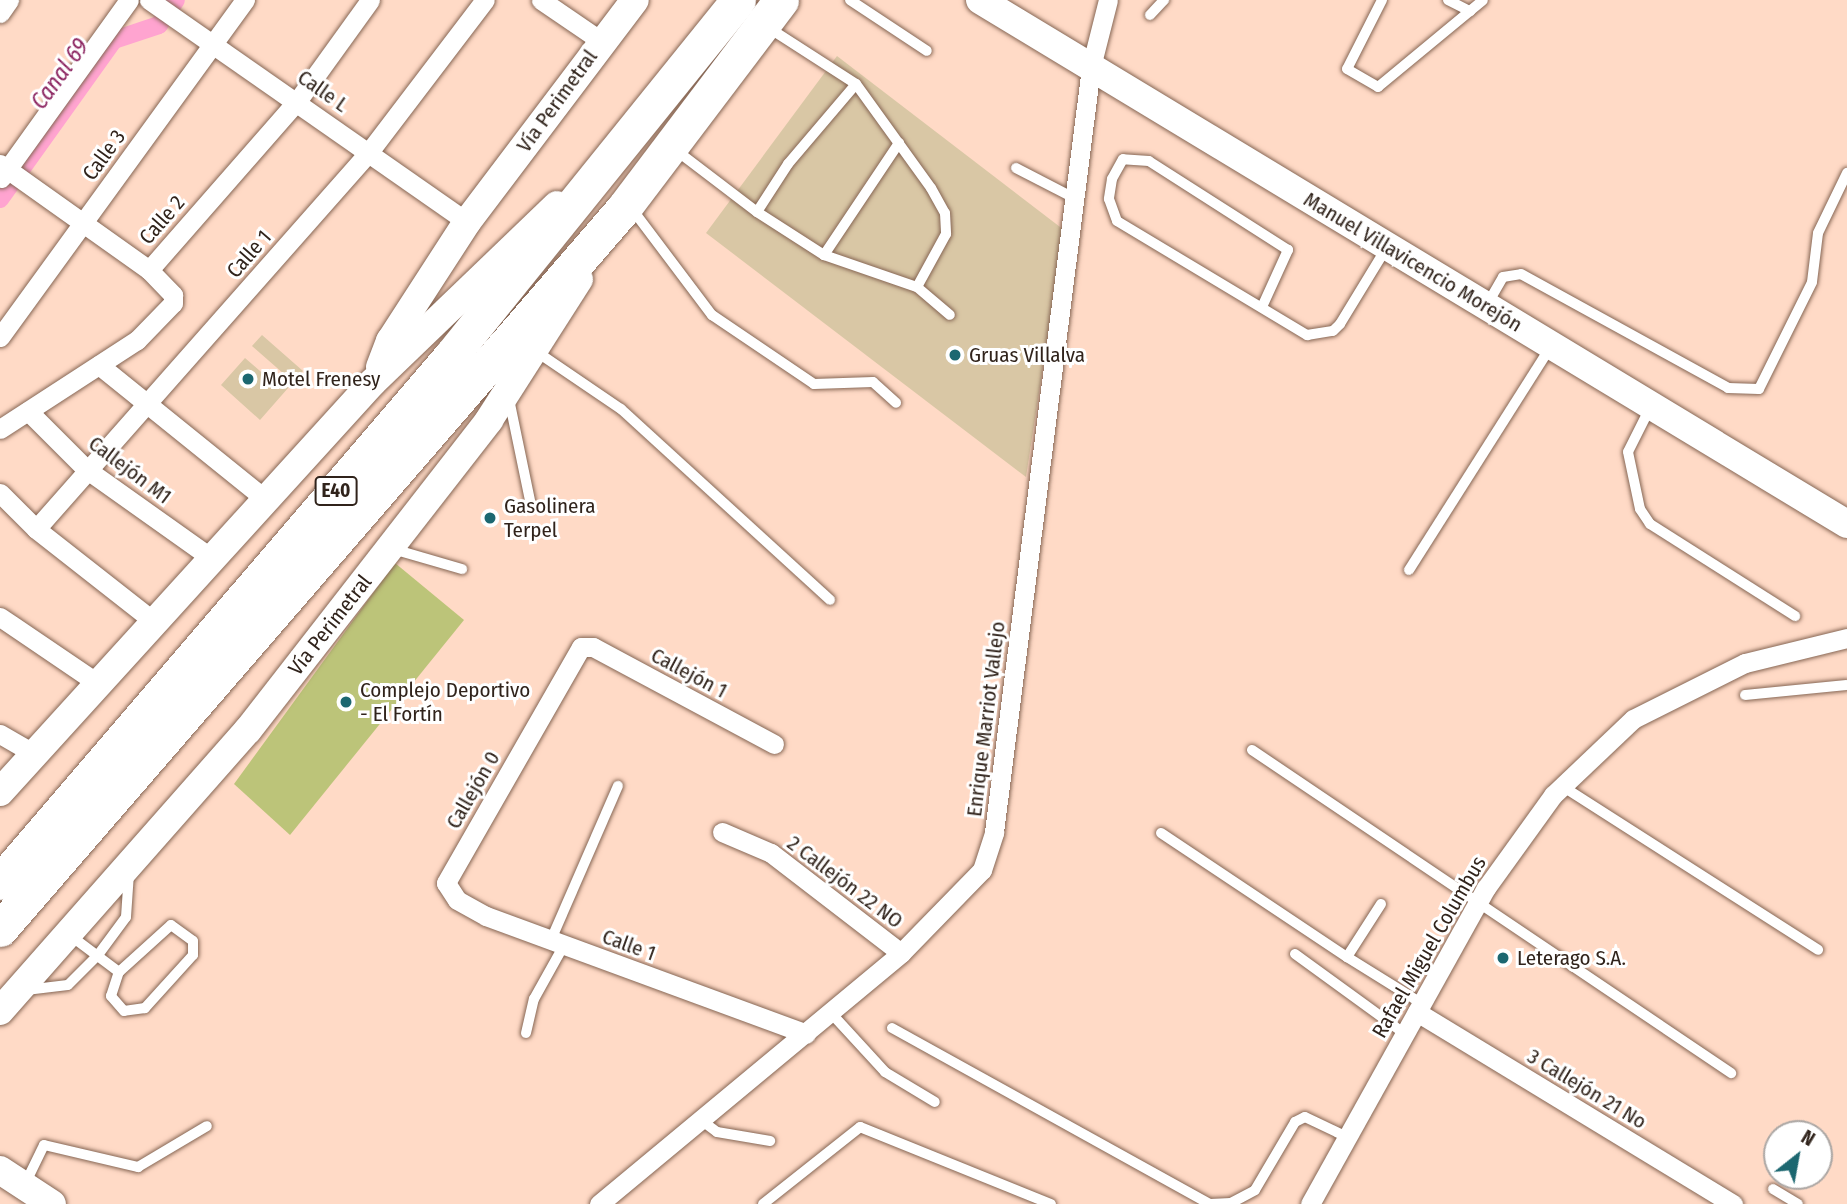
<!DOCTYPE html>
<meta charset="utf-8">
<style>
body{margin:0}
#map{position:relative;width:1847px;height:1204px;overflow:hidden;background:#ffdac6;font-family:"Fira Sans Condensed",sans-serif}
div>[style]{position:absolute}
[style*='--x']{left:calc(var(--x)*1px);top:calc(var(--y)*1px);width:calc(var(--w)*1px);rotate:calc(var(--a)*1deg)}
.green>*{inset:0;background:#bcc479}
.canal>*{height:18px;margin:-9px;padding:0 9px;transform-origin:9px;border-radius:9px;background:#ffa4d0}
.building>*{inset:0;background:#d9c7a5}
.roads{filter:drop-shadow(0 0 2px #866654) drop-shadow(0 0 2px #866654)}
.lane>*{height:10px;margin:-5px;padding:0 5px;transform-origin:5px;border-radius:5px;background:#fff}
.street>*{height:19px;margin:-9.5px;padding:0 9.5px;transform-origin:9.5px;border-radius:9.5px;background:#fff}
.secondary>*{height:28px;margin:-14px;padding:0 14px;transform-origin:14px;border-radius:14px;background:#fff}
.highway>*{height:35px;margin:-17.5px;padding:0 17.5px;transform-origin:17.5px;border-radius:17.5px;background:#fff}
.dots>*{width:19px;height:19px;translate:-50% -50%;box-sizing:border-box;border:4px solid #fff;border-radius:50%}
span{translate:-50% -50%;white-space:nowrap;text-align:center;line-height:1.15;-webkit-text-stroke:6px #fff;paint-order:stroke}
.shield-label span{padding:2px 5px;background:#fff;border:2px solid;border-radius:5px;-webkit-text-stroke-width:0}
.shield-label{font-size:19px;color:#30231b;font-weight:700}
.street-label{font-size:21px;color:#30231b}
.poi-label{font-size:21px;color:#30231b}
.left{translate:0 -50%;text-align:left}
.water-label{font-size:23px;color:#8c2561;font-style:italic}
.north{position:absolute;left:1763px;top:1120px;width:70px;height:70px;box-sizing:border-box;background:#fff;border:2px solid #aca7a4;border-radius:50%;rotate:31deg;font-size:19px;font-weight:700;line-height:28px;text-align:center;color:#30231b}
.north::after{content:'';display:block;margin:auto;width:24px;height:32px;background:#1c6770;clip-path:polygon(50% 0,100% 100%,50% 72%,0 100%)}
</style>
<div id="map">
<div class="green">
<i style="clip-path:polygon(395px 563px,464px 620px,290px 835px,234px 784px)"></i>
</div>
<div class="canal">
<i style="--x:0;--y:199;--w:196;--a:-54.4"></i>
<i style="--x:114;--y:40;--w:47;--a:-18.4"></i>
<i style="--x:159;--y:25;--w:30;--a:-56"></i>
</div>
<div class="building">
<i style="clip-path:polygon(837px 56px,1064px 230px,1026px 477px,706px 233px)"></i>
<i style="clip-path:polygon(262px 335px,303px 371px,260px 420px,221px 385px,245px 358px,275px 384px,284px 374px,252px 346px)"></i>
</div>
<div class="roads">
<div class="lane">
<i style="--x:850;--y:0;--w:92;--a:33.5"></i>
<i style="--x:1382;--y:0;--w:77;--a:116.9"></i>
<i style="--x:1347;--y:69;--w:36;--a:30"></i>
<i style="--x:1378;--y:87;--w:136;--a:-39.6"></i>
<i style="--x:1448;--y:0;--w:25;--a:27"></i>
<i style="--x:1150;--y:15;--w:21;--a:-47"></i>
<i style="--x:769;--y:28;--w:103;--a:32.8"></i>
<i style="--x:856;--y:84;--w:128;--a:54.2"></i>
<i style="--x:931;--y:188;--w:29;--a:61"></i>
<i style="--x:945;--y:213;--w:21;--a:87"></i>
<i style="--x:946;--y:234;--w:60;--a:118.7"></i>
<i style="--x:856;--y:84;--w:105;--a:130.4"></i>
<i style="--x:788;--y:164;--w:57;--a:122.9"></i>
<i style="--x:757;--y:212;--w:80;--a:32.7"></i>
<i style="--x:824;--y:255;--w:98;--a:19"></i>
<i style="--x:917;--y:287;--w:43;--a:40.3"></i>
<i style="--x:677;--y:151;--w:101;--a:37.3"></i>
<i style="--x:1016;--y:168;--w:65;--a:27.3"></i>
<i style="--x:632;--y:209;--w:133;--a:53"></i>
<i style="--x:712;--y:315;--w:123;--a:34.1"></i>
<i style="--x:814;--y:384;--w:59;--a:-1.9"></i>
<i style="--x:873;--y:382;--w:31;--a:42"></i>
<i style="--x:824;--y:255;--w:135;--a:-56.2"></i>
<i style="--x:1488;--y:303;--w:30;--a:-60"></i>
<i style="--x:1503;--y:277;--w:18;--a:-9"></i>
<i style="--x:1521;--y:274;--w:236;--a:28.8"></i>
<i style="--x:1728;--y:388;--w:31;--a:2"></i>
<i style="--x:1759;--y:389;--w:119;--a:-63.6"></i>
<i style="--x:1812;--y:282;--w:49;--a:-83"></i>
<i style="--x:1818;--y:233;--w:67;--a:-64.2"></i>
<i style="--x:1262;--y:307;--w:63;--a:-65.5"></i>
<i style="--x:1288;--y:250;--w:165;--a:-147.4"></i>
<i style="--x:1149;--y:161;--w:26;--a:-176"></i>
<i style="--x:1123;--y:159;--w:23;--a:119"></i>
<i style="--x:1112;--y:179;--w:20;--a:99"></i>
<i style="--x:1109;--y:199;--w:23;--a:70"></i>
<i style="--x:1117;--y:221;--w:222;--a:31"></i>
<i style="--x:1307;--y:335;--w:26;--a:-9"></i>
<i style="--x:1333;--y:331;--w:10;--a:-45"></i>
<i style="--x:1340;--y:324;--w:90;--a:-58.6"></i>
<i style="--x:537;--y:352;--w:102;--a:34.2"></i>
<i style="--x:621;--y:409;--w:283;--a:42.4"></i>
<i style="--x:509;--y:399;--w:108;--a:78.3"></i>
<i style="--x:1651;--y:406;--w:51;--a:116.6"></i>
<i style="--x:1628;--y:452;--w:58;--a:78.1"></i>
<i style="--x:1640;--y:509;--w:18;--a:56"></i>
<i style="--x:1650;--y:524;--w:172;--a:32.4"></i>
<i style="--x:393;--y:549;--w:72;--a:16.2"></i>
<i style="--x:1409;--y:570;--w:265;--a:-57.6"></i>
<i style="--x:1745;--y:695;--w:102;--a:-5.6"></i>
<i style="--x:1252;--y:750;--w:578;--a:33.99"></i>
<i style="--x:1562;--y:786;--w:304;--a:32.6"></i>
<i style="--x:1161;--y:833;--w:224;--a:33.7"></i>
<i style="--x:1381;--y:904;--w:63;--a:122.7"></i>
<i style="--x:1347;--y:957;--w:87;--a:31.9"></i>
<i style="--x:171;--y:925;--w:27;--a:36"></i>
<i style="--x:193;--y:941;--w:14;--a:90"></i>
<i style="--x:193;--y:955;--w:72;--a:132.2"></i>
<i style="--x:145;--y:1008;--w:21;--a:172"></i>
<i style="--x:124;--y:1011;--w:20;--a:-131"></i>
<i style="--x:111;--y:996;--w:25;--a:-72"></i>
<i style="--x:119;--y:972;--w:70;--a:-42.1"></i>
<i style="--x:71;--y:936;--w:60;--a:36.9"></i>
<i style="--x:551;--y:940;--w:168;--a:-66.5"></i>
<i style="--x:1295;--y:954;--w:136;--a:36"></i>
<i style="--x:26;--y:990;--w:42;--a:-6.8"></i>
<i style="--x:68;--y:985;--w:42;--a:-45"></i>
<i style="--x:98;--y:955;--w:47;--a:-53.6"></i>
<i style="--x:126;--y:917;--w:44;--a:-86.1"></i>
<i style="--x:831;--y:1013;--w:80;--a:47.5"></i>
<i style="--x:885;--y:1072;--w:58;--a:31"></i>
<i style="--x:892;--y:1028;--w:363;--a:29"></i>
<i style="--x:1210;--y:1204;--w:21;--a:-3"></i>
<i style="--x:1231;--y:1203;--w:27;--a:-28"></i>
<i style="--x:1255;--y:1190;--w:79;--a:-59.5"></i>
<i style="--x:1295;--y:1122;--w:11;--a:-27"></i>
<i style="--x:1305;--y:1117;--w:47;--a:25.5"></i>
<i style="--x:526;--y:1033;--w:35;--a:-77"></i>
<i style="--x:534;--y:999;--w:62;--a:-60.9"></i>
<i style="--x:701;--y:1120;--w:20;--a:37"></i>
<i style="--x:717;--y:1132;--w:54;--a:9.6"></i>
<i style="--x:26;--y:1182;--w:41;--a:-64.1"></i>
<i style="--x:44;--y:1145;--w:97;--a:13.2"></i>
<i style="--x:138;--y:1167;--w:80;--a:-30.7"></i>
<i style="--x:1773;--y:1189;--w:29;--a:31"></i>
<i style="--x:763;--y:1204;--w:124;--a:-38.4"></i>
<i style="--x:860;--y:1127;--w:206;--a:22"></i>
</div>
<div class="street">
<i style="--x:149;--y:0;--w:388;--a:34.9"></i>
<i style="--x:541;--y:0;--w:73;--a:34.3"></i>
<i style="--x:0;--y:13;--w:16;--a:-55"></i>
<i style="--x:0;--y:164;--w:183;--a:35.4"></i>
<i style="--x:149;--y:270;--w:35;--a:46"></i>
<i style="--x:173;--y:295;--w:8;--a:90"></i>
<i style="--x:173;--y:303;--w:52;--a:134.2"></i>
<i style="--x:137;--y:340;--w:163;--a:147"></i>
<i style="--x:1;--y:178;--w:219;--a:-54.3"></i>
<i style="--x:149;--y:270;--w:226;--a:-48.8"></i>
<i style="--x:298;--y:100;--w:123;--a:-54.2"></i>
<i style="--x:0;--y:337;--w:417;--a:-54"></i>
<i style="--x:99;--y:365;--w:212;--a:38.9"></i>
<i style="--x:28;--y:411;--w:82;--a:45"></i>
<i style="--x:86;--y:469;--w:152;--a:35.4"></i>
<i style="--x:0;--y:493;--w:51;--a:45"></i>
<i style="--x:36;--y:529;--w:147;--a:38.1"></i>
<i style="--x:36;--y:529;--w:503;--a:-48.55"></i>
<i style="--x:369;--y:152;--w:191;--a:-52.7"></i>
<i style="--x:0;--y:617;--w:116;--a:34.1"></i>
<i style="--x:0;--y:734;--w:39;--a:30"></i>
<i style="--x:774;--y:744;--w:205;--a:-151.8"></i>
<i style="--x:593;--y:647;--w:12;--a:180"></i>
<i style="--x:581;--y:647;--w:272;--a:119.8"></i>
<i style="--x:446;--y:883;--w:20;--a:57"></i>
<i style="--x:457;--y:900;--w:33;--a:29"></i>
<i style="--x:486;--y:916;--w:341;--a:20.2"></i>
<i style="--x:722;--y:832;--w:53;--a:23.2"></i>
<i style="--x:771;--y:853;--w:164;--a:37.6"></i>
<i style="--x:1417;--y:1012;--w:370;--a:31.3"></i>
<i style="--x:599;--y:1204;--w:393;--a:-39.7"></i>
<i style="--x:901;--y:953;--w:116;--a:-45.7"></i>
<i style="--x:982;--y:870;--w:40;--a:-72"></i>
<i style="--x:994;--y:832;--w:771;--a:-82.77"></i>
<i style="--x:1091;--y:67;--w:69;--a:-75.8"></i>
<i style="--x:1310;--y:1204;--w:362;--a:-60.9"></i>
<i style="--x:1486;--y:888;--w:115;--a:-54.2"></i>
<i style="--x:1553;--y:795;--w:110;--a:-43.5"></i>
<i style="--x:1633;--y:719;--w:125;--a:-26.6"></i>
<i style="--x:1745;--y:663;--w:105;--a:-13.8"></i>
</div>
<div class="secondary">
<i style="--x:980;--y:0;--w:1013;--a:31.15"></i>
<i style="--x:380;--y:367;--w:28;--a:-69"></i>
<i style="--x:390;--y:341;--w:142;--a:-57.1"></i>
<i style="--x:467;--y:222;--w:278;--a:-52.9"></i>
<i style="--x:0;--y:792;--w:554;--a:-47.71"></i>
<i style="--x:373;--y:382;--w:255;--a:-43.9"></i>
<i style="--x:0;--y:1011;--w:375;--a:-48.6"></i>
<i style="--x:248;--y:730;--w:393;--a:-52.1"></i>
<i style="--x:489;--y:420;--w:167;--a:-57.4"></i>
<i style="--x:0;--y:1170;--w:62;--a:33.2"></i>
</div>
<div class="highway">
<i style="--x:0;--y:882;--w:693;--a:-49.39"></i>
<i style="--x:451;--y:356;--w:457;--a:-51.1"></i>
<i style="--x:0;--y:929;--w:952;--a:-49.13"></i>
<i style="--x:623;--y:209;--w:262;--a:-52.9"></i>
</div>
</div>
<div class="dots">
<i style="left:955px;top:355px;background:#1c6770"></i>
<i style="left:248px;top:379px;background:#1c6770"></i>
<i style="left:490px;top:518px;background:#1c6770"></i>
<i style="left:346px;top:702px;background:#1c6770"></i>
<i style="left:1503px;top:958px;background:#1c6770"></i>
</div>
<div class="shield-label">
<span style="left:336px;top:491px">E40</span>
</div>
<div class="street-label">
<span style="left:323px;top:91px;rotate:35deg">Calle L</span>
<span style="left:557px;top:101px;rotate:-54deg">Vía Perimetral</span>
<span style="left:104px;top:155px;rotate:-54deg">Calle 3</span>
<span style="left:162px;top:220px;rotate:-49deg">Calle 2</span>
<span style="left:249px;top:254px;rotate:-49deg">Calle 1</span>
<span style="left:1413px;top:262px;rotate:31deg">Manuel Villavicencio Morejón</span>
<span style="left:130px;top:470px;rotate:37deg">Callejón M1</span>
<span style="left:330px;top:625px;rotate:-52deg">Vía Perimetral</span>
<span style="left:689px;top:673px;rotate:28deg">Callejón 1</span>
<span style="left:986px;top:719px;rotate:-83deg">Enrique Marriot Vallejo</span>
<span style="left:473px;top:790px;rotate:-60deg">Callejón 0</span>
<span style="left:845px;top:882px;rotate:37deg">2 Callejón 22 NO</span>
<span style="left:629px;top:945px;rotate:20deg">Calle 1</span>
<span style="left:1429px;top:947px;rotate:-60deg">Rafael Miguel Columbus</span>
<span style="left:1587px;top:1089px;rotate:31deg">3 Callejón 21 No</span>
</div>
<div class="poi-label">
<span class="left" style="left:969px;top:355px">Gruas Villalva</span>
<span class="left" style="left:262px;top:379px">Motel Frenesy</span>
<span class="left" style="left:504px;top:518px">Gasolinera<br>Terpel</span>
<span class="left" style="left:360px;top:702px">Complejo Deportivo<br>- El Fortín</span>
<span class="left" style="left:1517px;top:958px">Leterago S.A.</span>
</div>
<div class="water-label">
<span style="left:60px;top:74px;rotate:-54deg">Canal 69</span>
</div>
<div class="north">N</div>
</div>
